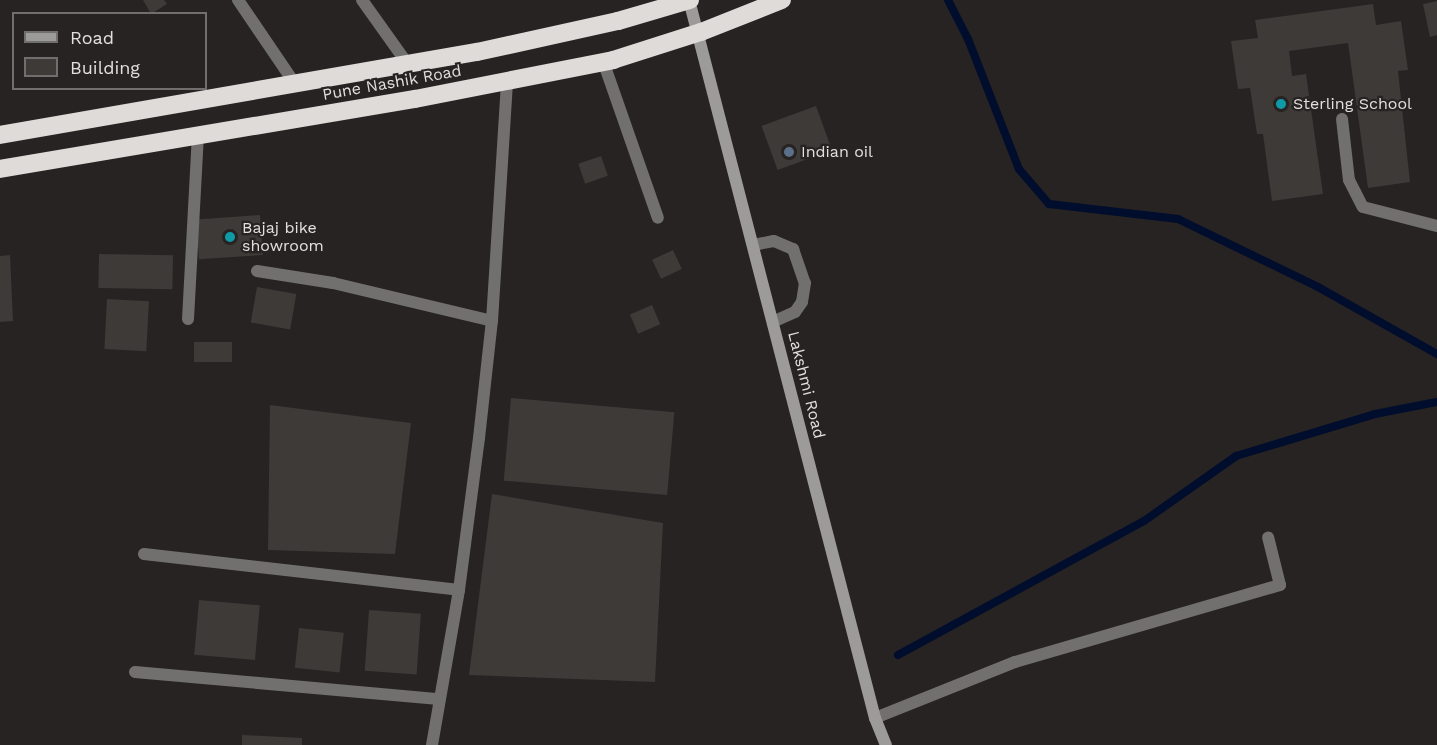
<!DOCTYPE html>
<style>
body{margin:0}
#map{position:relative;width:1437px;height:745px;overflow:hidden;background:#262322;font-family:"Work Sans",sans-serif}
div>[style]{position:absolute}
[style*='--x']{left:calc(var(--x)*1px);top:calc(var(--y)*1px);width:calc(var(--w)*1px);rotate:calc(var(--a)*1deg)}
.stream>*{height:8px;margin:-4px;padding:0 4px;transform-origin:4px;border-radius:4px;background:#000d2d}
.building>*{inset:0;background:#3d3a38;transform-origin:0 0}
.lane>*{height:12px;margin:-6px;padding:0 6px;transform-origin:6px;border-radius:6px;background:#71706f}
.street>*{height:12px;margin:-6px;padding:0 6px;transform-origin:6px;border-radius:6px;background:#71706f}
.secondary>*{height:12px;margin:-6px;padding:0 6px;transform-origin:6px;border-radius:6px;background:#9d9b99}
.highway>*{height:18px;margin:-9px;padding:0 9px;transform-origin:9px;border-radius:9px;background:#dedbd8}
.dots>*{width:16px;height:16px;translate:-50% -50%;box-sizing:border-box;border:3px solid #262322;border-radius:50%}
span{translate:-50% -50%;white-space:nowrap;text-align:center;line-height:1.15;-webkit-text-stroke:4.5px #262322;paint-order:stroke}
.street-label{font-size:16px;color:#e1e0de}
.poi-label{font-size:16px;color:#e1e0de}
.left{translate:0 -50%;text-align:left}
.legend{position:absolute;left:12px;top:12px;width:195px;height:78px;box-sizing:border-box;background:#262322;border:2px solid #716f6d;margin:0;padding:8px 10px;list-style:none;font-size:18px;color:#e1e0de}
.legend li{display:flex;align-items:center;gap:12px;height:30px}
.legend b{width:30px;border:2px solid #716f6d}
</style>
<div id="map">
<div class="stream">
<i style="--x:948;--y:0;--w:44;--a:62.9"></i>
<i style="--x:968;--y:39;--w:140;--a:68.6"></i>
<i style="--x:1019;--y:169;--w:46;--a:49.4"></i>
<i style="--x:1049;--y:204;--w:130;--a:6.6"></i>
<i style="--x:1178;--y:219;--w:156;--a:25.9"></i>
<i style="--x:1318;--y:287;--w:137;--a:29.4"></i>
<i style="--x:898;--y:655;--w:280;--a:-28.6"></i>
<i style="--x:1144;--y:521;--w:113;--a:-35.2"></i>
<i style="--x:1236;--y:456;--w:145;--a:-16.8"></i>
<i style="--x:1375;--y:414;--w:63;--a:-11"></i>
</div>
<div class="building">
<i style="clip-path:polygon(143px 0,164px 0,167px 4px,151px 14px)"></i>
<i style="clip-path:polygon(1437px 1px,1437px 35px,1430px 37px,1423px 4px)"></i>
<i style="clip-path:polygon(1373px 4px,1376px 25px,1401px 21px,1408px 70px,1398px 71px,1410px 182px,1368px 188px,1348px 43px,1289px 51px,1292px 76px,1306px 74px,1323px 194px,1272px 201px,1263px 134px,1257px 134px,1250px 88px,1238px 89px,1231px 41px,1258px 38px,1255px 20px)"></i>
<i style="left:816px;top:106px;width:47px;height:58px;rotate:70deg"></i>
<i style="left:601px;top:156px;width:21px;height:24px;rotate:71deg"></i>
<i style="left:260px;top:215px;width:40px;height:64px;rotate:86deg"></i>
<i style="left:673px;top:250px;width:21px;height:23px;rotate:65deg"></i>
<i style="left:99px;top:254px;width:74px;height:34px;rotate:1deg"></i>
<i style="clip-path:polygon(10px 255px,13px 321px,0 322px,0 256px)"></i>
<i style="left:257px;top:287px;width:40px;height:36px;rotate:10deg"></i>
<i style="left:107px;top:299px;width:42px;height:50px;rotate:3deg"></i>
<i style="left:652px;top:305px;width:21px;height:24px;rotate:67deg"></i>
<i style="left:232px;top:342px;width:20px;height:38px;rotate:90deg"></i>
<i style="left:511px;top:398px;width:164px;height:83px;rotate:5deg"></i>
<i style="clip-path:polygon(270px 405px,411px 423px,395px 554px,268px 550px)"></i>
<i style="clip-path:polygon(492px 494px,663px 523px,655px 682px,469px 675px)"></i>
<i style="left:199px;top:600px;width:61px;height:55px;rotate:5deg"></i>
<i style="left:369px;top:610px;width:52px;height:61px;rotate:4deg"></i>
<i style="left:299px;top:628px;width:45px;height:40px;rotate:6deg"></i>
<i style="clip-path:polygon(242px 735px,302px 738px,302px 745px,242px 745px)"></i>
</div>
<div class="lane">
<i style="--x:238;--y:0;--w:102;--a:55.8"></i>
<i style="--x:1342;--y:119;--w:61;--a:83.5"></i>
<i style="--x:1349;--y:180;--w:30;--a:63"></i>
<i style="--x:1363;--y:207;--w:76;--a:14.4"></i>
<i style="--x:753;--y:245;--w:21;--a:-11"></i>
<i style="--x:774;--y:241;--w:21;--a:23"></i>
<i style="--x:793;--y:249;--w:36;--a:71"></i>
<i style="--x:805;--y:283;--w:19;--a:99"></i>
<i style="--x:802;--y:302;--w:12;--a:125"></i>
<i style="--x:795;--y:312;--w:24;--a:156"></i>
<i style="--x:257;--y:271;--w:77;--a:9"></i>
<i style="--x:333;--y:283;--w:163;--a:13.4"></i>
<i style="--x:188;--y:319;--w:182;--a:-86.9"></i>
<i style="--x:875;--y:718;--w:151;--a:-21.8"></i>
<i style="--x:1015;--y:662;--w:276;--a:-16.2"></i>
<i style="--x:1280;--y:585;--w:49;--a:-104"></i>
</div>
<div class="street">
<i style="--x:362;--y:0;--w:77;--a:54.5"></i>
<i style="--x:603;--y:61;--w:166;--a:70.7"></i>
<i style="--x:144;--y:554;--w:317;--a:6.5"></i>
<i style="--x:135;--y:672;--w:305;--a:5.1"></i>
<i style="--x:432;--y:745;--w:157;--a:-80.1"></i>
<i style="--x:459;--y:590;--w:153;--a:-82.5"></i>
<i style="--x:479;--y:438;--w:118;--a:-83.7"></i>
<i style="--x:492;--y:321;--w:240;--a:-86.4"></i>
</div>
<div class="secondary">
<i style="--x:689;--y:0;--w:742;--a:75.48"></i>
<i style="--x:875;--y:718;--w:29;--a:68"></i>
</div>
<div class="highway">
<i style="--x:0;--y:135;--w:484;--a:-9.9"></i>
<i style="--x:477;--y:52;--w:144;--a:-12.4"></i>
<i style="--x:618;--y:21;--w:75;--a:-16.3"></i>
<i style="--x:0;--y:169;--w:421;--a:-9.6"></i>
<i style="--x:415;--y:99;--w:202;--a:-11.1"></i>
<i style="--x:613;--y:60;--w:92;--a:-17.7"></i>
<i style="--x:701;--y:32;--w:87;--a:-21.6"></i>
</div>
<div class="dots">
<i style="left:1281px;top:104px;background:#0f9aa8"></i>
<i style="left:789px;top:152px;background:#5c6f8a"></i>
<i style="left:230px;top:237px;background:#0f9aa8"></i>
</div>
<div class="street-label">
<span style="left:392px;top:83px;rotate:-10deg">Pune Nashik Road</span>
<span style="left:806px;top:385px;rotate:76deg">Lakshmi Road</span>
</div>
<div class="poi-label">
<span class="left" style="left:1293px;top:104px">Sterling School</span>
<span class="left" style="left:801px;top:152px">Indian oil</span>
<span class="left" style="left:242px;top:237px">Bajaj bike<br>showroom</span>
</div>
<ul class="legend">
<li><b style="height:8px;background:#9d9b99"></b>Road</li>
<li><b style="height:16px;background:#3d3a38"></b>Building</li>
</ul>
</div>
